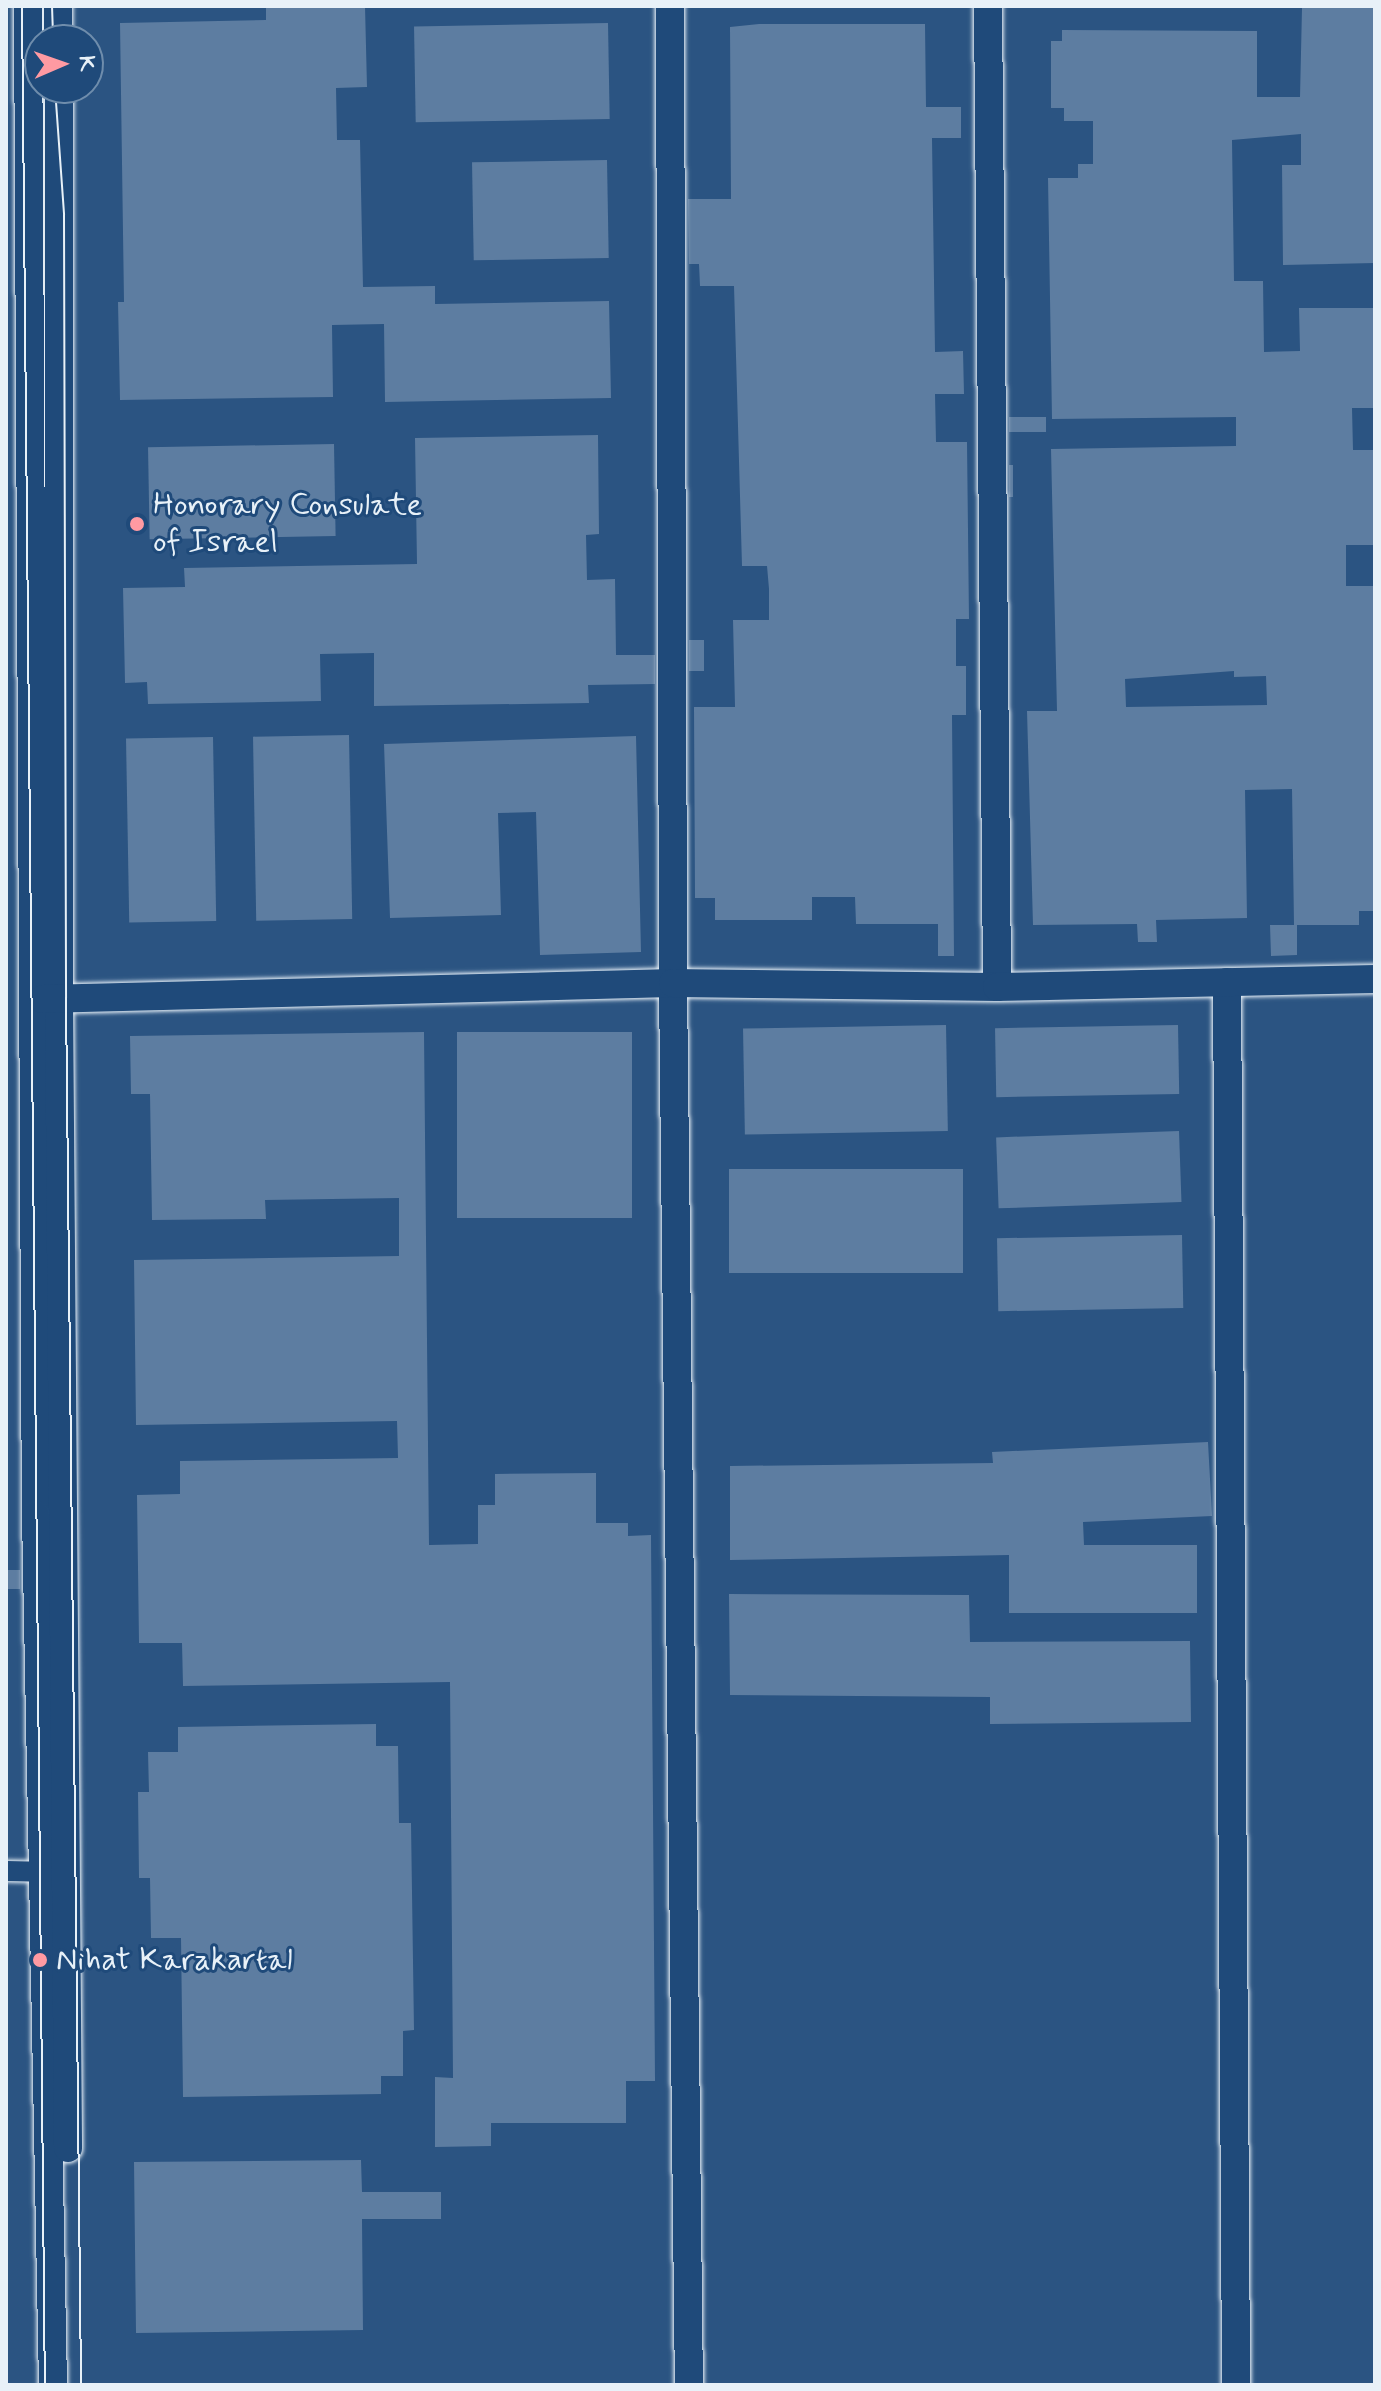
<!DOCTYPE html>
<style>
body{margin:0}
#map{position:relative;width:1381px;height:2391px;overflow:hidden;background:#2b5482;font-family:Mynerve,sans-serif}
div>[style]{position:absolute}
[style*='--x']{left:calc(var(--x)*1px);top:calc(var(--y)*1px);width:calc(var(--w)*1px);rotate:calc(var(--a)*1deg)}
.building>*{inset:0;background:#5d7da1;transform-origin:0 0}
.roads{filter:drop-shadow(0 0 2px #e8f1f8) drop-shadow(0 0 2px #e8f1f8)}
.street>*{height:20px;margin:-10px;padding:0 10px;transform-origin:10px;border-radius:10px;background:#1f4a7a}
.secondary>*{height:28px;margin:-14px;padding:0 14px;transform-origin:14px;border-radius:14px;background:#1f4a7a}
.tram>*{height:2px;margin:-1px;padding:0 1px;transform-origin:1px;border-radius:1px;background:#e8f1f8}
.dots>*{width:22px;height:22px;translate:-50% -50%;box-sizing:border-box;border:4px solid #1f4a7a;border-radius:50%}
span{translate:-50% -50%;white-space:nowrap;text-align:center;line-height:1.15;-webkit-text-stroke:6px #1f4a7a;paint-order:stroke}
.poi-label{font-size:32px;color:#e8f1f8}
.left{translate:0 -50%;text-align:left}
.frame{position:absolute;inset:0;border:8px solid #e8f1f8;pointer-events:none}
.north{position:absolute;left:24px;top:24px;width:80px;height:80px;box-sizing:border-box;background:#1f4a7a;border:2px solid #6f8dac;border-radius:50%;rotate:88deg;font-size:22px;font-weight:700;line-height:32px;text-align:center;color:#e8f1f8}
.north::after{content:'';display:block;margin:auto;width:28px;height:36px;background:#ff9aa2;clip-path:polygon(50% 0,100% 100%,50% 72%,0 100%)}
</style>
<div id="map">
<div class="building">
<i style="clip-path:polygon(266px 6px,365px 6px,367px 87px,336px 88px,337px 140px,360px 140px,363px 287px,435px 286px,435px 304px,609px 301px,611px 398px,385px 402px,384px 324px,332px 325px,333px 397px,120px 400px,118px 302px,124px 302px,120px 23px,266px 20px)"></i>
<i style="clip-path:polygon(evenodd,1375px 7px,1375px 263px,1283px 265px,1282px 165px,1301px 165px,1301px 134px,1232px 140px,1234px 281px,1263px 281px,1264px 352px,1300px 351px,1299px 308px,1375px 308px,1375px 408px,1352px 408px,1353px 450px,1375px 450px,1375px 545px,1346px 545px,1346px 586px,1375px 586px,1375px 911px,1359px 911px,1359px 925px,1297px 925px,1297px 955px,1271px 956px,1270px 925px,1294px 925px,1292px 789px,1245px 790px,1247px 918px,1156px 920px,1157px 942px,1138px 942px,1137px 924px,1033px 925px,1027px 711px,1057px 711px,1051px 449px,1236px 446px,1236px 417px,1052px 419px,1048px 178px,1078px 178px,1078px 164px,1093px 164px,1093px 121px,1064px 121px,1064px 108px,1051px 108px,1051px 41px,1062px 41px,1062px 30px,1257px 31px,1257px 97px,1300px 97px,1302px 8px,1375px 7px,1234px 671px,1234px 677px,1266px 676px,1267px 705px,1126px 707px,1125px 679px,1234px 671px)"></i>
<i style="left:608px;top:23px;width:96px;height:194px;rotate:89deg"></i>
<i style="clip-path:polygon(759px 24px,925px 24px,926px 107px,961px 107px,961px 138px,932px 138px,935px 352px,963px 351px,964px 394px,935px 394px,936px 442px,967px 442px,969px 619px,956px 619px,956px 666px,966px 666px,966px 715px,952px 715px,954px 956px,938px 956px,938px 924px,856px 924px,855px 897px,812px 897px,812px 920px,715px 920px,715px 898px,695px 898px,694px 707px,735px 707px,733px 620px,769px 620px,769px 589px,767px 566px,742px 566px,734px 286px,700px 286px,699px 264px,689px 264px,688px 199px,731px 199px,730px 27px)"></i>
<i style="left:607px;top:160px;width:98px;height:135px;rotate:89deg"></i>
<i style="left:1046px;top:417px;width:15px;height:37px;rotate:90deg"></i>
<i style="clip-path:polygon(598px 435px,599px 534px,586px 535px,587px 580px,615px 579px,616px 655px,655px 655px,655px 684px,588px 685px,589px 703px,374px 706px,374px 653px,320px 654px,321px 701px,148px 704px,147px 682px,125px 683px,123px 588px,185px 587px,184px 568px,417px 564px,415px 438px)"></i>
<i style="left:334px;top:444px;width:92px;height:186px;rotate:89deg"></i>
<i style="left:1009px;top:465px;width:4px;height:32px"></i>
<i style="left:689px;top:640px;width:15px;height:31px"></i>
<i style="left:349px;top:735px;width:184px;height:96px;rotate:89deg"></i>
<i style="clip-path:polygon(636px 736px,641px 952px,540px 955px,536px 812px,498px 813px,501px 915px,390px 918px,384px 744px)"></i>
<i style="left:213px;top:737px;width:184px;height:87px;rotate:89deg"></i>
<i style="left:946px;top:1025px;width:106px;height:203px;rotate:89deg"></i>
<i style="left:1178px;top:1025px;width:69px;height:183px;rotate:89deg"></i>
<i style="clip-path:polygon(424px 1032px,429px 1545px,478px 1544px,478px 1505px,495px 1505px,495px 1474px,596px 1473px,596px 1523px,628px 1523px,628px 1536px,651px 1535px,655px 2081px,626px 2081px,626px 2123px,491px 2123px,491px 2146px,435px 2147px,435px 2077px,453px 2078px,450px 1682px,183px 1686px,182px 1643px,139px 1643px,137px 1495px,180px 1494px,180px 1461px,398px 1458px,397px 1421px,136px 1425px,134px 1260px,399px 1256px,399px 1198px,265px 1200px,266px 1219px,152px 1220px,150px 1094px,131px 1094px,130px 1036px)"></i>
<i style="left:632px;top:1032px;width:186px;height:175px;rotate:90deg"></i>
<i style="left:1179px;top:1131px;width:71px;height:183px;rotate:88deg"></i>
<i style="left:729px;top:1169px;width:234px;height:104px"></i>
<i style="left:1182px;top:1235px;width:73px;height:185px;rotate:89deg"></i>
<i style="clip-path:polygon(1208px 1442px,1212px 1516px,1083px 1522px,1084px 1545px,1197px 1545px,1197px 1613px,1009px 1613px,1009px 1555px,730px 1560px,730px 1466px,993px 1463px,992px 1452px)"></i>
<i style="left:6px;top:1570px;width:14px;height:19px"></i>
<i style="clip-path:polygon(729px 1594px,969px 1595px,970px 1642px,1190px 1641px,1191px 1722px,990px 1724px,990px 1697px,730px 1695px)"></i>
<i style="clip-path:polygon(376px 1724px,376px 1746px,398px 1746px,399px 1823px,411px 1823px,414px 2030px,403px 2031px,403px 2076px,381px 2076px,381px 2094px,183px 2097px,181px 1938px,151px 1938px,150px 1878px,139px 1878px,138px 1792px,149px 1792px,148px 1752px,178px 1752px,178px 1727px)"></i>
<i style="clip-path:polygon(361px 2160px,362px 2192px,441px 2192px,441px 2219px,362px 2219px,363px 2330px,136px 2333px,134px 2162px)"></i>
</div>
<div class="roads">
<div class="street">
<i style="--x:6;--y:1871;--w:47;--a:1.2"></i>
</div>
<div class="secondary">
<i style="--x:28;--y:6;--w:1509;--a:89.7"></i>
<i style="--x:36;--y:1515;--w:870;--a:88.88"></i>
<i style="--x:58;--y:6;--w:34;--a:90"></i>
<i style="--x:670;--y:6;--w:977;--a:89.82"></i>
<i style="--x:673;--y:983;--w:1402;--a:89.35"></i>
<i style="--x:988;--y:6;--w:981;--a:89.47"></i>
<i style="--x:59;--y:88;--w:910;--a:90"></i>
<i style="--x:59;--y:998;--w:1150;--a:89.55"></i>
<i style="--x:1227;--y:982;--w:1403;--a:89.63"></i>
<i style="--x:43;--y:999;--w:630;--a:-1.45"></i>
<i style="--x:673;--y:983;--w:324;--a:0.7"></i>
<i style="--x:997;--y:987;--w:378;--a:-1.2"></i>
</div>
</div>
<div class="tram">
<i style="--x:22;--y:6;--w:2379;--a:89.45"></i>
<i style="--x:52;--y:6;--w:34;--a:88"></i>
<i style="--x:55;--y:88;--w:127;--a:85.9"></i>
<i style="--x:64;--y:215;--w:783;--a:89.85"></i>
<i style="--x:66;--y:998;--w:1387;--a:89.38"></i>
</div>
<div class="dots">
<i style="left:137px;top:524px;background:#ff9aa2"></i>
<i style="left:40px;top:1960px;background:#ff9aa2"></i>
</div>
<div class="poi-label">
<span class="left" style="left:153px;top:524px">Honorary Consulate<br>of Israel</span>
<span class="left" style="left:56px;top:1960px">Nihat Karakartal</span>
</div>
<div class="frame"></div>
<div class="north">K</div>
</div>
